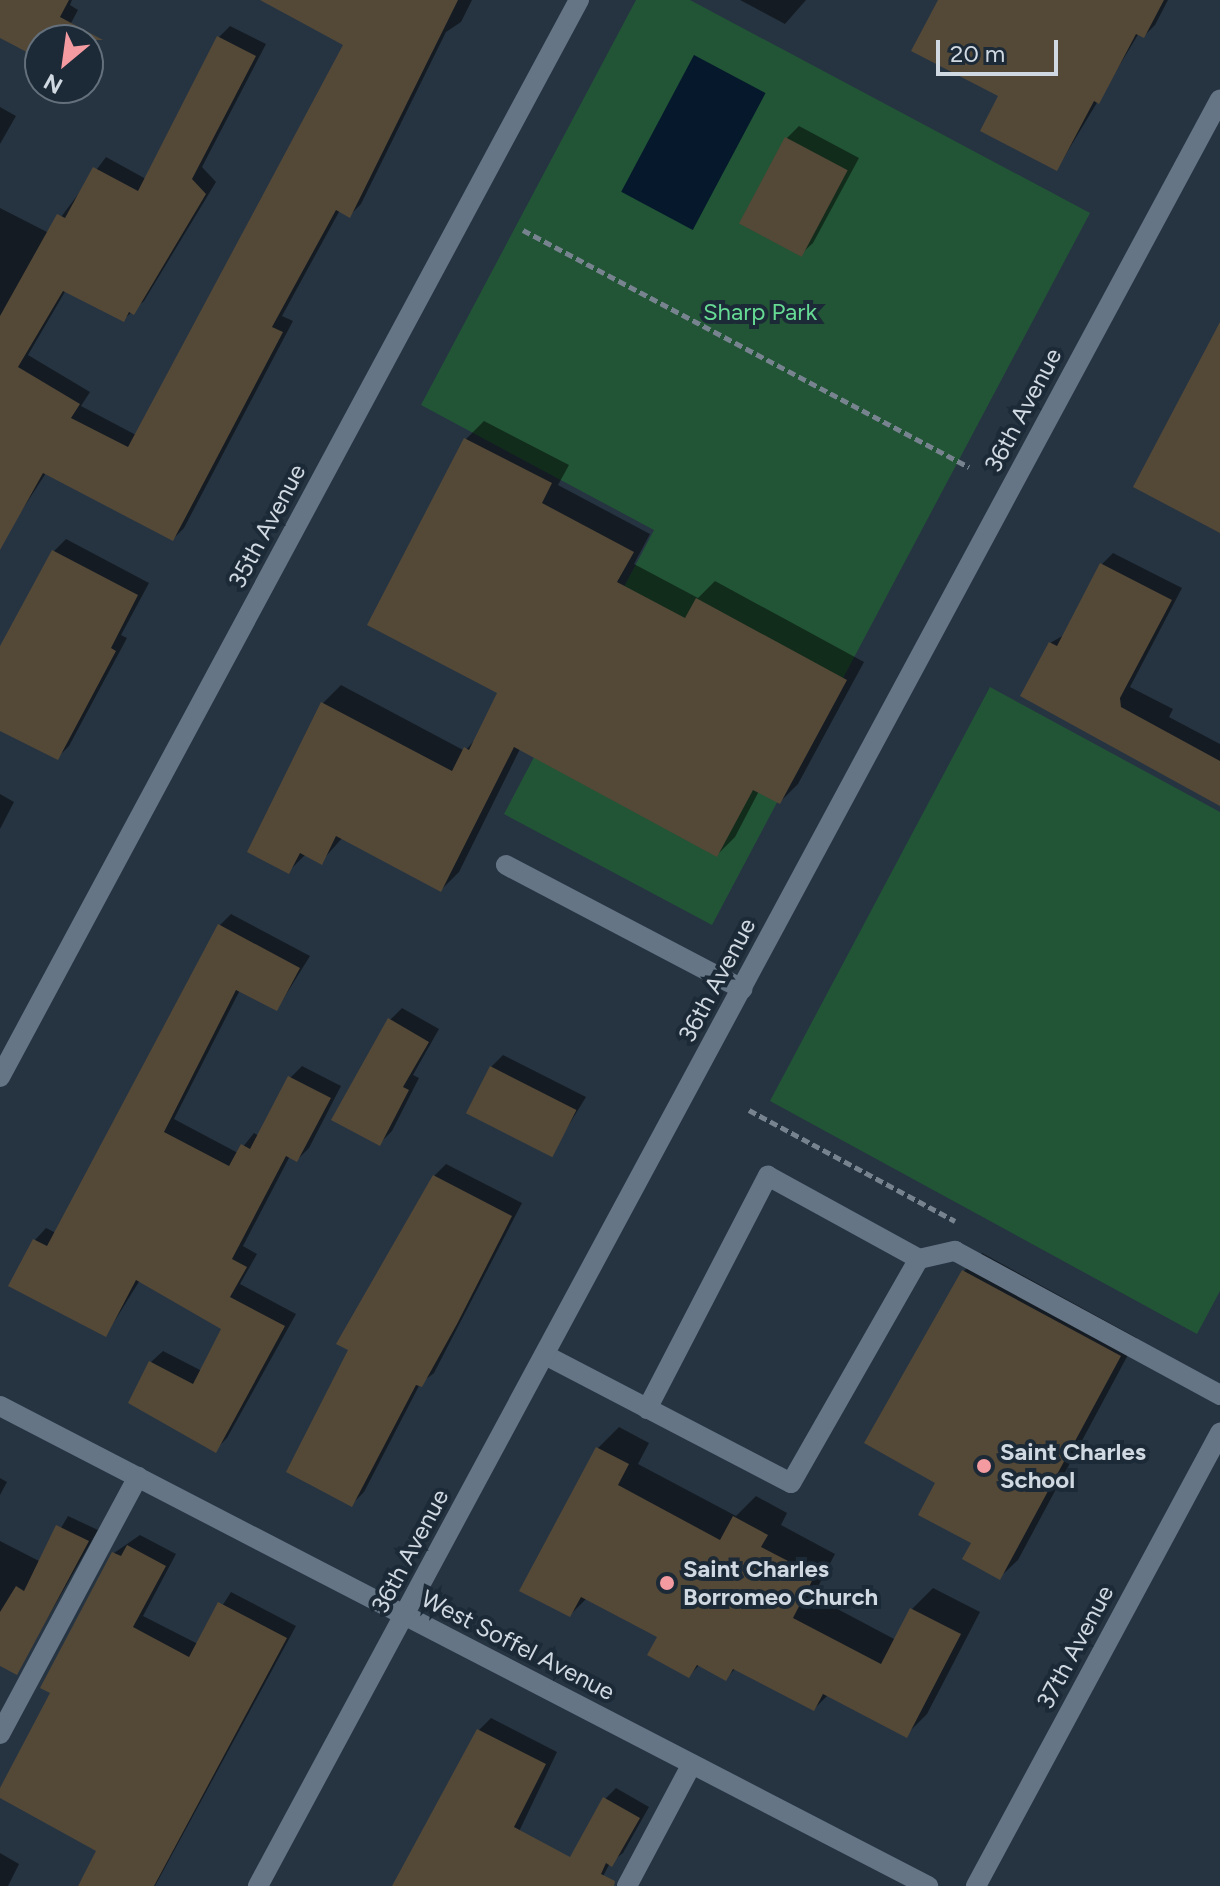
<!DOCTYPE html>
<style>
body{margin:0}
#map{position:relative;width:1220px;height:1886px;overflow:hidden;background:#263442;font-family:Figtree,sans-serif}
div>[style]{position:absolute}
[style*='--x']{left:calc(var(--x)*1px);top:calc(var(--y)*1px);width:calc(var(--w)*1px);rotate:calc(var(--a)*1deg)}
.green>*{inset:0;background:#225436}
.water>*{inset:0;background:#05182c;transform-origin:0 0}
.shadow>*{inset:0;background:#0007}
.building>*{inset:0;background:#544837;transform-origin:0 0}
.path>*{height:5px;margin-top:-2.5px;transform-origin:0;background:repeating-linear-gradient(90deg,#77838e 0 8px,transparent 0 12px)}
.minor>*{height:20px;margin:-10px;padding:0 10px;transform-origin:10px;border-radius:10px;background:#657585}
.dots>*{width:22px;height:22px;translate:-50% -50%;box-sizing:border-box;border:4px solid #1c2a37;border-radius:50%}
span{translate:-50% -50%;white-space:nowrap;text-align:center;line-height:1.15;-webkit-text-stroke:8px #1c2a37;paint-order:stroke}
.park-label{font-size:24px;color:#66db94}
.street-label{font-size:24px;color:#d0d9e2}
.poi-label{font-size:24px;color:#d0d9e2;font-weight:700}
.left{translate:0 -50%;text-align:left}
.north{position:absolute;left:24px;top:24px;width:80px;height:80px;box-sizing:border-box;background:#1c2a37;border:2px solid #64707b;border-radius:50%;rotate:209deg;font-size:22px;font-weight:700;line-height:32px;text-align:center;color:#d0d9e2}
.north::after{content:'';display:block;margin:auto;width:28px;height:36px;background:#f49aa1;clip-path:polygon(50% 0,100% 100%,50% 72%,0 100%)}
.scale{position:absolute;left:936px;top:40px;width:122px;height:36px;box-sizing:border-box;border:4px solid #d0d9e2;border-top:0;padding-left:10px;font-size:24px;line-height:28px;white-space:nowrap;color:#d0d9e2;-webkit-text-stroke:6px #1c2a37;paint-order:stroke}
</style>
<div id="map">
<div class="green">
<i style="clip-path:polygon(636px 0,690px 0,1090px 213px,712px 925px,504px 814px,654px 530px,421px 405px)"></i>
<i style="clip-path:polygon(990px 687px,1220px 812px,1220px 1291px,1197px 1334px,770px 1101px)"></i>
</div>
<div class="water">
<i style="left:694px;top:55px;width:81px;height:155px;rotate:28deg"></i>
</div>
<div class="shadow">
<i style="clip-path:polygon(0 0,72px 0,70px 5px,78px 10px,62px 40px,40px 40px,40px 57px,0 35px)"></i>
<i style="clip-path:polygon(284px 0,472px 0,461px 22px,446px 32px,361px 204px,350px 215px,340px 210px,282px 316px,293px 321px,184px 528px,173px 539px,46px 473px,15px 521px,0 512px,0 208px,49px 233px,106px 157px,146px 179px,219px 37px,230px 26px,266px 44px,202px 167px,216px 182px,144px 301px,123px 320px,66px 290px,28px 355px,90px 392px,81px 406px,136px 435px,346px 44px)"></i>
<i style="clip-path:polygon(740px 0,806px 0,785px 24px)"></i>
<i style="clip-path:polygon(940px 0,1168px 0,1155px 25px,1144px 36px,1139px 33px,1057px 169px,1001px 95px)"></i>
<i style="clip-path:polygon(0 107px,16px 116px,0 144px)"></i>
<i style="clip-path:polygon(799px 126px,859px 158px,813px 243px,801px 254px,787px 138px)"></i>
<i style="clip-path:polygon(484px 421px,569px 465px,558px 485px,650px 534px,634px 564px,698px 598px,715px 581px,864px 662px,798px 784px,780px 802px,759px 791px,735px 837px,717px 855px,520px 749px,459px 872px,441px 890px,343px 837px,321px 862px,306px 854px,289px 871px,323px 703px,341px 685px,465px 751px,478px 736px,500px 692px,466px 439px)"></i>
<i style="clip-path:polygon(66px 539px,149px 583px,121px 635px,127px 638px,69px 746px,57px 758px,0 728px,0 648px,54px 551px)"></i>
<i style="clip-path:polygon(1113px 553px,1182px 588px,1130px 687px,1173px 709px,1169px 717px,1220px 744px,1220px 805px,1050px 643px,1066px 634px,1102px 564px)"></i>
<i style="clip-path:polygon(0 794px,14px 802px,0 829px)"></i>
<i style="clip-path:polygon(231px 914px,310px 956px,277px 1009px,240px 990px,174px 1119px,238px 1153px,254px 1133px,259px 1136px,290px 1078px,302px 1066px,341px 1086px,309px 1148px,297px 1160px,290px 1156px,243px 1246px,257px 1254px,240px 1284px,296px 1314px,227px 1438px,215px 1450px,151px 1362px,163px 1351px,202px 1371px,223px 1328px,140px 1280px,106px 1335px,35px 1240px,46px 1228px,56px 1233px,219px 926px)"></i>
<i style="clip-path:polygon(402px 1008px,439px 1029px,413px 1075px,419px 1078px,392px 1131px,380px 1143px,390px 1020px)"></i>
<i style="clip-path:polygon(503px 1055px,586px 1097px,551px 1154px,491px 1067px)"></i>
<i style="clip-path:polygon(446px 1164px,522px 1203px,434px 1373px,420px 1384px,364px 1492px,352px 1504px,434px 1176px)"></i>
<i style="clip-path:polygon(982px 1253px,1137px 1338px,1018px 1560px,1000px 1577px,938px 1482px,867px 1442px,964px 1271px)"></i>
<i style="clip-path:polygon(619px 1427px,649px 1443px,638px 1464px,736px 1516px,756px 1496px,787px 1513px,781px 1525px,835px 1554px,813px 1596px,896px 1640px,912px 1609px,933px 1588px,980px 1612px,927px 1714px,906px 1735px,828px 1695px,814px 1709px,736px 1668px,726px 1678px,700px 1664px,689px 1676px,659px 1636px,587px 1598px,570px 1615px,522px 1590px,598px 1448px)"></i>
<i style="clip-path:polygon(0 1478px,7px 1482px,0 1495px)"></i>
<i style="clip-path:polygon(68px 1516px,98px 1530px,16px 1673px,0 1664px,0 1541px,41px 1562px)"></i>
<i style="clip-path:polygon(140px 1535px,176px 1554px,143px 1616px,198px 1644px,231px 1592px,296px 1626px,155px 1886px,78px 1886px,99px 1850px,0 1792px,52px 1692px,114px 1553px)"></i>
<i style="clip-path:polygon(491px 1718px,557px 1752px,493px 1886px,395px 1886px,479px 1730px)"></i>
<i style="clip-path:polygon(616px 1788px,649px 1807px,623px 1853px,610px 1863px,598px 1886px,559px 1886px,605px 1799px)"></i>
<i style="clip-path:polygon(0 1853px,19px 1864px,8px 1886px,0 1886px)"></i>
</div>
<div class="building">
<i style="clip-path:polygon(0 0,69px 0,60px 17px,103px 40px,40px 40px,40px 59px,0 38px)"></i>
<i style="clip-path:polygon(260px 0,458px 0,350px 218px,336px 210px,272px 327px,283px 332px,173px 541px,43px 473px,0 550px,0 316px,57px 214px,65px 218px,93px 167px,138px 191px,217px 36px,256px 56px,192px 179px,206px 194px,134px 315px,129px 312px,124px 322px,63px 291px,18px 367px,80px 404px,71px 418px,128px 447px,343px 45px)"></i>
<i style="clip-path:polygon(938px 0,1164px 0,1144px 38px,1136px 34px,1099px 104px,1094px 101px,1057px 171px,980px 131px,998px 96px,911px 51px)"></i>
<i style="left:785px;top:137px;width:71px;height:98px;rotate:28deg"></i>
<i style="clip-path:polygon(1220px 322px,1220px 533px,1133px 487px)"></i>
<i style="clip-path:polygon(464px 438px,552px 483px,542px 503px,634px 552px,617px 582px,685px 618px,696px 598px,847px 680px,780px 804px,753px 790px,717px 857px,514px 747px,441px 892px,336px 836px,322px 865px,300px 853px,289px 874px,247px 852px,321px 702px,452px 771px,464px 747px,469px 750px,497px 693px,367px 625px)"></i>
<i style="clip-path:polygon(52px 550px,138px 595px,111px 648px,116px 651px,58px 760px,0 731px,0 646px)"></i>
<i style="clip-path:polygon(1100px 563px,1172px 600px,1120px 698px,1121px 707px,1220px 761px,1220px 806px,1020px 696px,1049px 642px,1057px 646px)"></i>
<i style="clip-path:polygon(218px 924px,300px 968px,277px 1011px,236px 990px,164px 1132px,229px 1166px,241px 1144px,250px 1149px,288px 1076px,331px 1098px,297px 1162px,286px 1156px,232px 1259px,247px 1267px,230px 1297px,285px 1326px,216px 1453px,128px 1403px,149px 1361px,193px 1384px,221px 1329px,136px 1280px,106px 1337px,8px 1286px,33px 1239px,47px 1246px)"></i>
<i style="clip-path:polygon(388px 1018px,429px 1042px,403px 1087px,409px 1090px,380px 1146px,331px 1120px)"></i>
<i style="left:490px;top:1066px;width:97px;height:53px;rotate:27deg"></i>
<i style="clip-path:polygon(433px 1175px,512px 1216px,457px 1324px,422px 1387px,416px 1385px,352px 1507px,286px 1472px,348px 1350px,336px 1344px)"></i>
<i style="clip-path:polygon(962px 1270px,1121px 1356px,1000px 1580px,962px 1559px,971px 1543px,918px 1515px,935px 1483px,864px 1443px)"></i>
<i style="clip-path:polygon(596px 1447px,629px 1464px,618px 1485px,720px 1540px,733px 1516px,768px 1535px,761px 1547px,815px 1575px,793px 1618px,881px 1664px,910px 1608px,961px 1634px,907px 1738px,823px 1694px,814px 1711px,733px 1669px,726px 1681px,697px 1665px,689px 1678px,647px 1655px,657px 1637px,581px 1597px,570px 1617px,519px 1591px)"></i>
<i style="clip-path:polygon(56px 1525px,89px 1541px,17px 1675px,0 1666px,0 1612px,16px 1586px,24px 1591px)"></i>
<i style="clip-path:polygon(127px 1545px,166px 1566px,133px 1627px,189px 1657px,218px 1602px,287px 1638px,154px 1886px,78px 1886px,96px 1851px,0 1798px,0 1788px,50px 1693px,40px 1688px,112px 1552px,121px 1556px)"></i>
<i style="clip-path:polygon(477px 1729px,546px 1764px,514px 1827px,570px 1857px,603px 1797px,640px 1818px,612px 1867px,606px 1863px,601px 1874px,615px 1881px,614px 1886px,392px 1886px)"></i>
</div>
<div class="path">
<i style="--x:523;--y:230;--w:505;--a:27.99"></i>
<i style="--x:749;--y:1110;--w:234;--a:28.3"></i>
</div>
<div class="minor">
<i style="--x:506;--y:865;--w:267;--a:27.7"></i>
<i style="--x:0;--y:1077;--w:1223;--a:-61.74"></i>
<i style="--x:545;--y:1355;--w:277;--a:27.5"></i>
<i style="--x:791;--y:1483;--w:258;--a:-60.3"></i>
<i style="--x:0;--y:1406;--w:1045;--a:27.35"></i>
<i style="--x:647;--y:1409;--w:263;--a:-62.6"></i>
<i style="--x:768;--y:1176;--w:172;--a:28.8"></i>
<i style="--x:919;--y:1259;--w:37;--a:-13"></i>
<i style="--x:955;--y:1251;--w:302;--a:28.5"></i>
<i style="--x:0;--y:1734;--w:292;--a:-61.8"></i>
<i style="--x:258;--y:1886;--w:2029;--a:-61.7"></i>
<i style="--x:627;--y:1886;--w:138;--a:-62"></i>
<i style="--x:976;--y:1886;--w:515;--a:-61.69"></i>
</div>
<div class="dots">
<i style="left:984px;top:1466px;background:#f49aa1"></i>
<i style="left:667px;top:1583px;background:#f49aa1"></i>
</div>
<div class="park-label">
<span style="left:760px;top:312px">Sharp Park</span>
</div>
<div class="street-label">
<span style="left:1023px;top:410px;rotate:-62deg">36th Avenue</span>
<span style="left:267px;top:526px;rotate:-62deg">35th Avenue</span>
<span style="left:717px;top:980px;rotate:-62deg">36th Avenue</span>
<span style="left:410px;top:1551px;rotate:-62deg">36th Avenue</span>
<span style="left:518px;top:1645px;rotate:27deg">West Soffel Avenue</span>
<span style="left:1075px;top:1647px;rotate:-62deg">37th Avenue</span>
</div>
<div class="poi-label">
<span class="left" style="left:1000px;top:1466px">Saint Charles<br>School</span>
<span class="left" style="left:683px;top:1583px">Saint Charles<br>Borromeo Church</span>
</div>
<div class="north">N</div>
<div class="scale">20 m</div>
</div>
